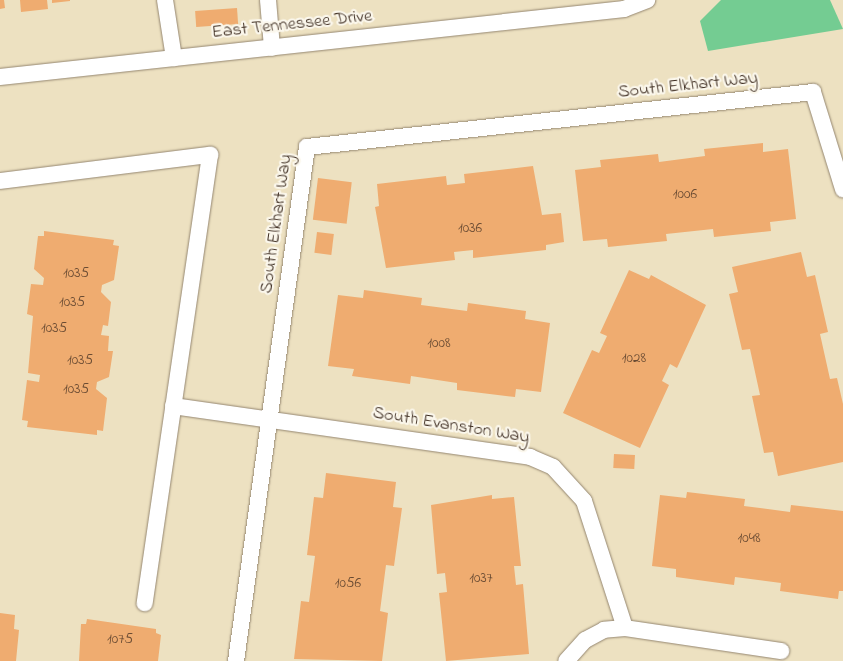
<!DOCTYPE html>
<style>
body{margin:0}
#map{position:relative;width:843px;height:661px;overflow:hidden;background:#ede1c1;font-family:"Indie Flower",sans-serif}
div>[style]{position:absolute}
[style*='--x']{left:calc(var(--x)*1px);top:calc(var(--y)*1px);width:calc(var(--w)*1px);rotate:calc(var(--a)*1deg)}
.green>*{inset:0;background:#74cc92}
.building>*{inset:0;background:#efac70;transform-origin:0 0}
.roads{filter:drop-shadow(0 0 1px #948670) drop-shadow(0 0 1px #948670)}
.service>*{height:16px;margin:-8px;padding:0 8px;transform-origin:8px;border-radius:8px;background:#fff}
span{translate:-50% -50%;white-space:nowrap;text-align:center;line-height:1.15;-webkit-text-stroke:4.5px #fbf7ec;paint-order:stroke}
.number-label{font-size:15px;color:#684a32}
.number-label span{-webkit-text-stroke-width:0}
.street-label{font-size:18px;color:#3b2a1e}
</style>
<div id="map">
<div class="green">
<i style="clip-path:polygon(721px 0,830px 0,843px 29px,708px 51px,700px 21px)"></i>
</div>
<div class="building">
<i style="clip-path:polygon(0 0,4px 0,5px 8px,0 9px)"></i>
<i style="clip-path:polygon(20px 0,47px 0,48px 9px,21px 12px)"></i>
<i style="clip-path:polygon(52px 0,70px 0,70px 1px,52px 3px)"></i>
<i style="left:237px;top:8px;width:16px;height:42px;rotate:86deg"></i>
<i style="clip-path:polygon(763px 143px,763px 152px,788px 149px,796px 219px,770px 222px,771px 231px,714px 237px,713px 229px,666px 234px,667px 241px,608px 247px,607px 239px,583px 241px,575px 170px,601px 167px,600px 160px,658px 154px,659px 162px,705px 156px,704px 149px)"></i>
<i style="clip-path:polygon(533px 166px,542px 215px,561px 213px,564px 242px,546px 245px,546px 250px,473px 258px,473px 250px,454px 252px,455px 260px,386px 268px,375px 207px,379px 206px,377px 184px,446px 176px,447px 185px,465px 183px,464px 174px)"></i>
<i style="left:318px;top:178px;width:34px;height:42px;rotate:7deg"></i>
<i style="clip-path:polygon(44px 231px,114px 240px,113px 245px,119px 246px,114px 280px,102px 285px,101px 292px,111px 302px,108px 326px,103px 325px,101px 335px,109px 336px,108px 351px,113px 351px,109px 377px,97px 382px,96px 389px,107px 398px,103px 431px,97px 430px,97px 435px,27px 427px,28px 421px,22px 420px,27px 380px,39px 382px,40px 375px,28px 373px,33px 316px,27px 314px,31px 284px,43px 285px,44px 278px,34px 269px,38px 236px,44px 236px)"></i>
<i style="left:317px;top:232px;width:17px;height:21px;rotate:7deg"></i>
<i style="clip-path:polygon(801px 252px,807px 277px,815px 275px,828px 332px,820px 334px,830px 379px,837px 378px,843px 404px,843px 462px,778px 476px,773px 452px,764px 453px,752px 396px,760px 395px,750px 349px,742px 350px,729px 294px,738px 292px,732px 267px)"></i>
<i style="clip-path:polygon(629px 270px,649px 279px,651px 275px,706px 305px,677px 368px,670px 364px,662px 381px,669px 385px,640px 448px,563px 413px,592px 350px,599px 353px,607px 336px,600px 333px)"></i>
<i style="clip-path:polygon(364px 290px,422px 298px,421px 305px,467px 311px,468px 303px,526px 311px,525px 319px,550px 323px,541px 392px,516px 389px,515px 397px,457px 390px,457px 383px,411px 376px,410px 384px,352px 376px,354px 369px,328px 366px,338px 295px,363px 298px)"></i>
<i style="left:614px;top:454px;width:21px;height:14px;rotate:3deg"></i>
<i style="clip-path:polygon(326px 473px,396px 482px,393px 507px,402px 508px,394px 566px,386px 565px,380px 611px,388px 613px,382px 661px,294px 659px,301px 601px,309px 602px,315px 556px,307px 555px,314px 497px,323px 498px)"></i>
<i style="clip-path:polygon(687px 492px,745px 499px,744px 506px,790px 512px,791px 505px,843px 511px,843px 591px,839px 591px,838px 599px,780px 591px,781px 583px,735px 577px,734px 585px,676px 577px,676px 569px,652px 566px,660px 495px,686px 498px)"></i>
<i style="clip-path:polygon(492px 495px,492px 499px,514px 497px,521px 566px,514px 566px,516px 585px,523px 584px,529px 654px,446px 661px,439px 593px,447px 592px,445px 573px,437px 574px,431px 505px)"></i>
<i style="clip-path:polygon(0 613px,15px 615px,14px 629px,19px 630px,16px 661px,0 661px)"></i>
<i style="clip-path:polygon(87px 619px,156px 629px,156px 633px,161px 635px,158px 661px,79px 661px,81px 624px,86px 624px)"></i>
</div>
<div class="roads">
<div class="service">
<i style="--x:165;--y:0;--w:59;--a:81.2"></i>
<i style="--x:268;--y:0;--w:48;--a:85.2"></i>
<i style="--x:0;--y:77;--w:628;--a:-6.22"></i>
<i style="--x:624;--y:9;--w:25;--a:-21"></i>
<i style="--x:0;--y:181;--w:212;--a:-7.1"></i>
<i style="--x:210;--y:155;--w:453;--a:98.3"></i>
<i style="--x:173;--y:406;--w:361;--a:8.1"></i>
<i style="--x:530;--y:457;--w:25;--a:23"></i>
<i style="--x:553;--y:467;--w:46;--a:47.6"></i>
<i style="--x:584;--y:501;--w:133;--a:72.1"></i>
<i style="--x:625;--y:628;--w:21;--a:175"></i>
<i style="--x:604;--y:630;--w:21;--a:152"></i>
<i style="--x:585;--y:640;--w:28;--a:132"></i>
<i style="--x:625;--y:628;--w:158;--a:8.4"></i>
<i style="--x:236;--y:661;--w:519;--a:-82.14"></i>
<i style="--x:307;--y:147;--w:509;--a:-6.2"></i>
<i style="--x:813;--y:92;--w:102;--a:72.8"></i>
</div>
</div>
<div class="number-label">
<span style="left:685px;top:195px">1006</span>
<span style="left:470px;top:229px">1036</span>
<span style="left:76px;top:274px">1035</span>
<span style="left:72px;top:303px">1035</span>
<span style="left:54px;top:329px">1035</span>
<span style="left:439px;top:344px">1008</span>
<span style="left:634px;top:359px">1028</span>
<span style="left:80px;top:361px">1035</span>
<span style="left:76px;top:390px">1035</span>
<span style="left:749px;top:539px">1048</span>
<span style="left:481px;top:579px">1037</span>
<span style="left:348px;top:584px">1056</span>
<span style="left:120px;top:640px">1075</span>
</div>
<div class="street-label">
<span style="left:292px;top:25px;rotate:-6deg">East Tennessee Drive</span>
<span style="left:688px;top:86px;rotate:-6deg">South Elkhart Way</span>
<span style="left:277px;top:224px;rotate:-82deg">South Elkhart Way</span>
<span style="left:451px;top:426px;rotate:9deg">South Evanston Way</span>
</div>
</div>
